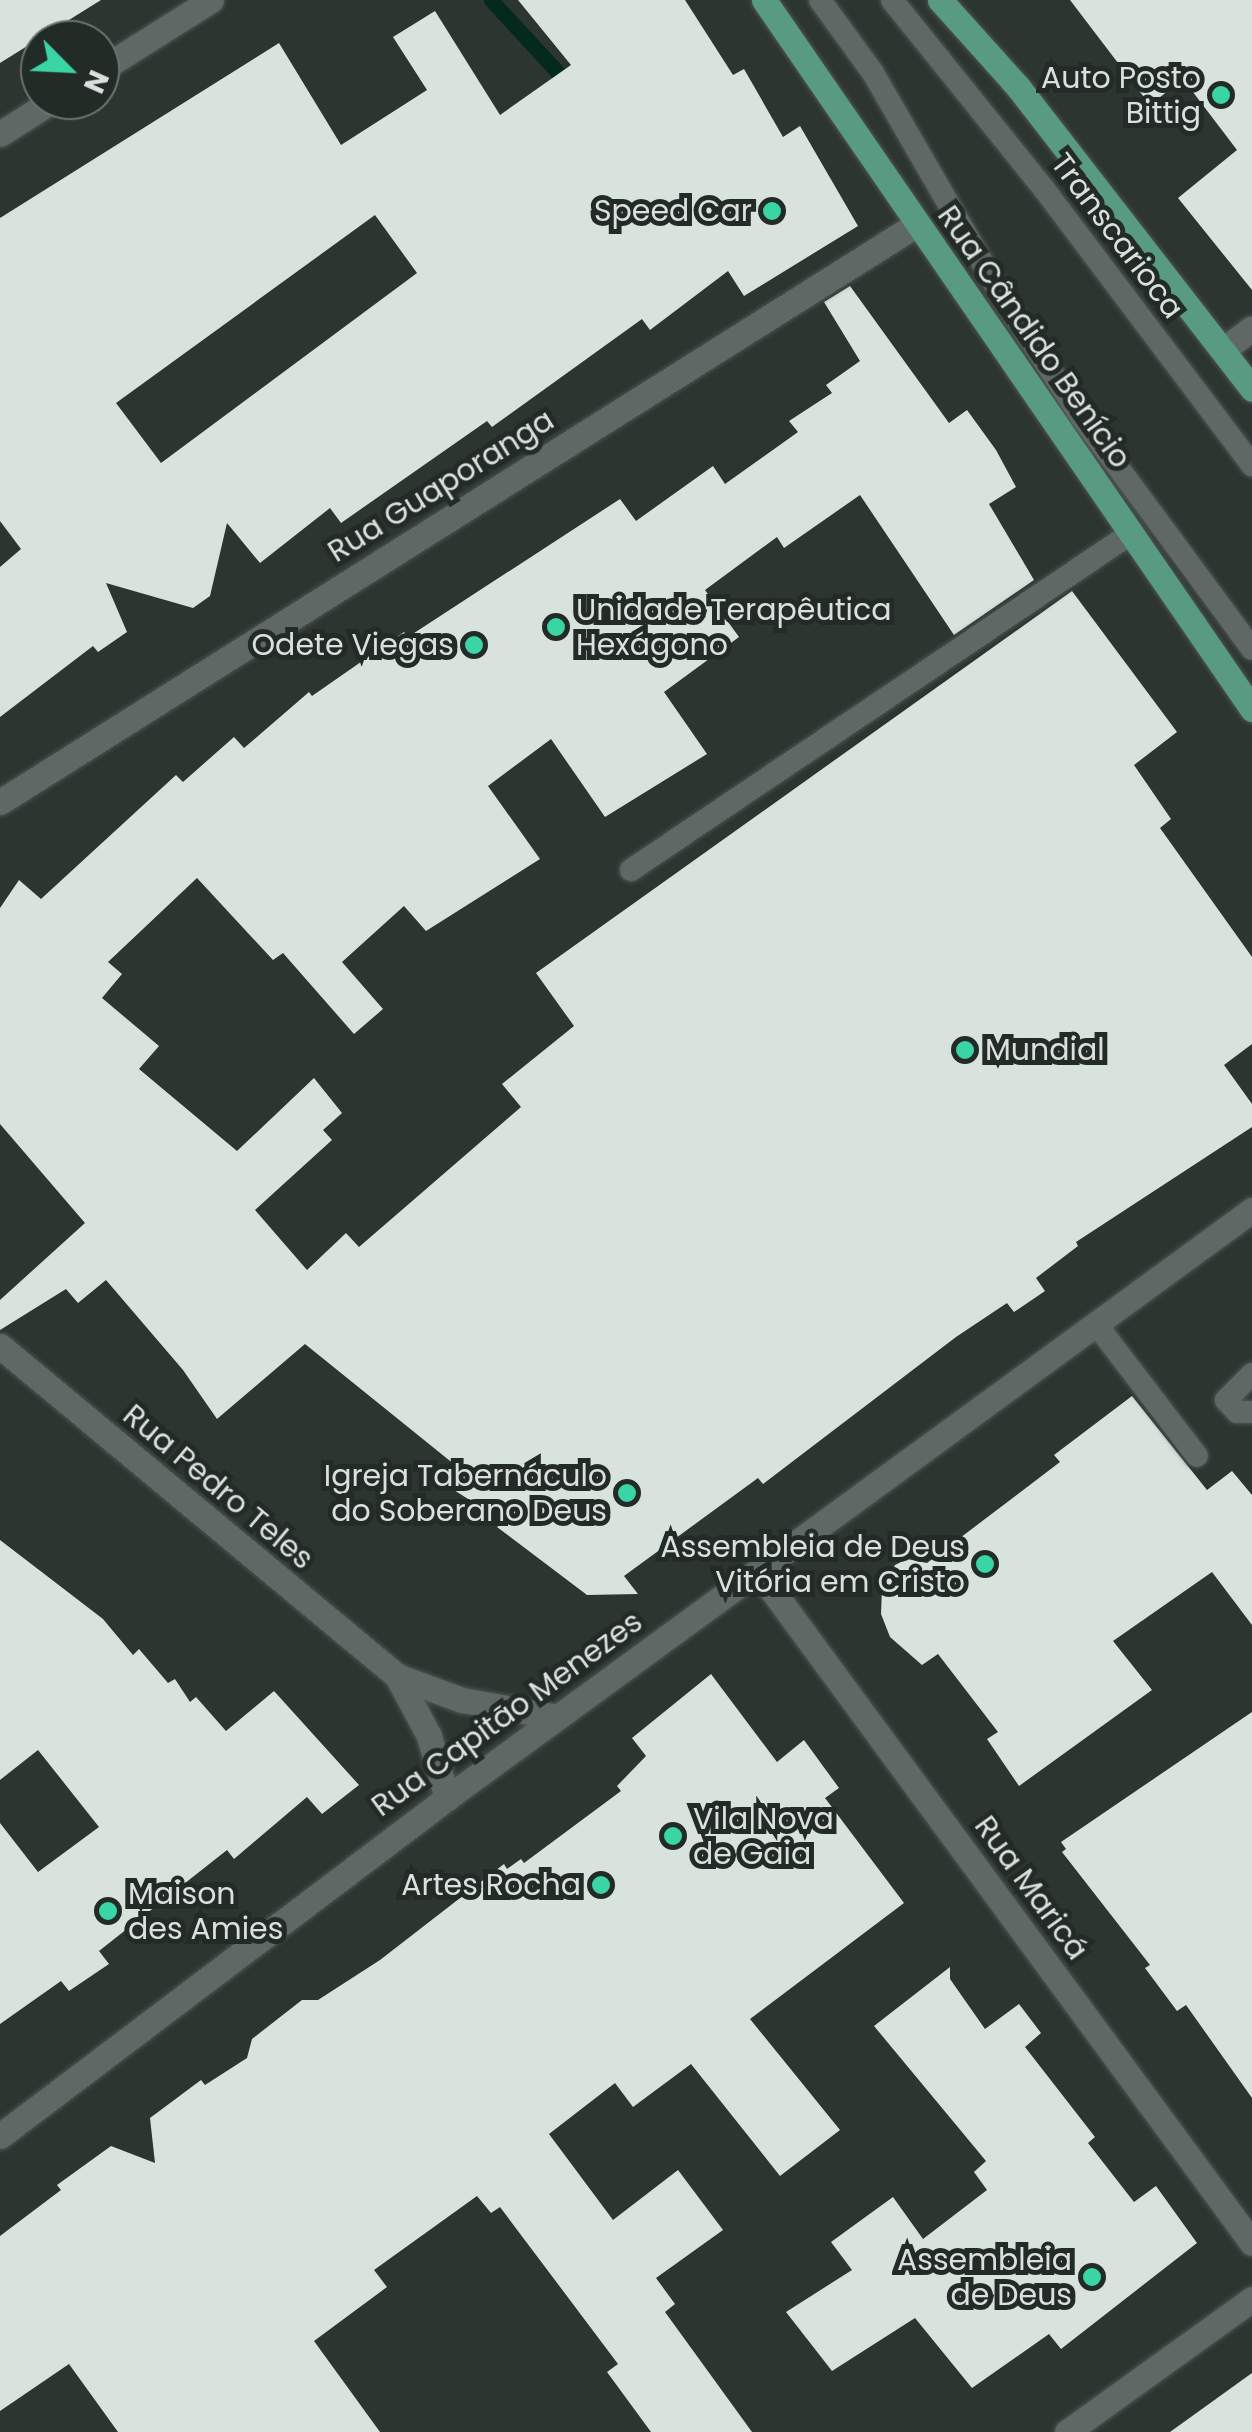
<!DOCTYPE html>
<meta charset="utf-8">
<style>
body{margin:0}
#map{position:relative;width:1252px;height:2432px;overflow:hidden;background:#2d3531;font-family:Poppins,sans-serif}
div>[style]{position:absolute}
[style*='--x']{left:calc(var(--x)*1px);top:calc(var(--y)*1px);width:calc(var(--w)*1px);rotate:calc(var(--a)*1deg)}
.stream>*{height:15px;margin:-7.5px;padding:0 7.5px;transform-origin:7.5px;border-radius:7.5px;background:#042a1e}
.building>*{inset:0;background:#d8e3de}
.roads{filter:drop-shadow(0 0 2px #4c5450) drop-shadow(0 0 2px #4c5450)}
.service>*{height:22px;margin:-11px;padding:0 11px;transform-origin:11px;border-radius:11px;background:#5f6864}
.minor>*{height:25px;margin:-12.5px;padding:0 12.5px;transform-origin:12.5px;border-radius:12.5px;background:#5f6864}
.tertiary>*{height:25px;margin:-12.5px;padding:0 12.5px;transform-origin:12.5px;border-radius:12.5px;background:#5f6864}
.primary>*{height:25px;margin:-12.5px;padding:0 12.5px;transform-origin:12.5px;border-radius:12.5px;background:#599a83}
.dots>*{width:28px;height:28px;translate:-50% -50%;box-sizing:border-box;border:5px solid #232b27;border-radius:50%}
span{translate:-50% -50%;white-space:nowrap;text-align:center;line-height:1.15;-webkit-text-stroke:10px #232b27;paint-order:stroke}
.poi-label{font-size:30px;color:#dbe0de}
.right{translate:-100% -50%;text-align:right}
.left{translate:0 -50%;text-align:left}
.street-label{font-size:30px;color:#dbe0de}
.north{position:absolute;left:20px;top:20px;width:100px;height:100px;box-sizing:border-box;background:#232b27;border:2px solid #6d7370;border-radius:50%;rotate:114deg;font-size:28px;font-weight:700;line-height:40px;text-align:center;color:#dbe0de}
.north::after{content:'';display:block;margin:auto;width:35px;height:45px;background:#3ad4a5;clip-path:polygon(50% 0,100% 100%,50% 72%,0 100%)}
</style>
<div id="map">
<div class="stream">
<i style="--x:491;--y:0;--w:121;--a:47.3"></i>
</div>
<div class="building">
<i style="clip-path:polygon(0 0,101px 0,0 63px)"></i>
<i style="clip-path:polygon(evenodd,518px 0,685px 0,733px 75px,744px 69px,783px 137px,800px 126px,858px 226px,744px 296px,728px 271px,650px 330px,642px 319px,492px 427px,487px 421px,341px 523px,330px 508px,260px 563px,227px 523px,210px 596px,193px 608px,106px 583px,127px 632px,98px 652px,93px 646px,0 717px,0 567px,21px 549px,0 521px,0 218px,279px 43px,341px 145px,427px 90px,393px 37px,435px 11px,500px 115px,571px 65px,518px 0,375px 215px,417px 273px,161px 463px,116px 403px,375px 215px)"></i>
<i style="clip-path:polygon(1070px 0,1252px 0,1252px 290px,1178px 198px,1237px 150px,1183px 79px,1150px 105px)"></i>
<i style="clip-path:polygon(850px 286px,949px 423px,967px 410px,996px 450px,1016px 487px,989px 504px,1034px 580px,954px 635px,860px 495px,784px 548px,777px 537px,705px 590px,739px 637px,664px 692px,707px 754px,605px 817px,551px 739px,488px 786px,540px 859px,426px 931px,404px 906px,342px 962px,383px 1009px,354px 1034px,283px 953px,273px 960px,197px 878px,108px 962px,122px 974px,102px 998px,159px 1046px,139px 1069px,237px 1151px,314px 1078px,342px 1113px,323px 1130px,332px 1140px,255px 1210px,307px 1270px,346px 1233px,359px 1247px,521px 1107px,502px 1084px,574px 1026px,536px 973px,1072px 591px,1177px 732px,1134px 765px,1171px 819px,1160px 828px,1252px 957px,1252px 1044px,1224px 1065px,1252px 1104px,1252px 1127px,1076px 1242px,1078px 1246px,1036px 1278px,1045px 1291px,1014px 1312px,1007px 1303px,956px 1337px,763px 1484px,758px 1478px,624px 1576px,638px 1594px,587px 1595px,497px 1527px,504px 1522px,443px 1483px,460px 1469px,305px 1344px,217px 1419px,183px 1370px,106px 1280px,78px 1303px,66px 1289px,0 1330px,0 1300px,85px 1223px,0 1124px,0 908px,19px 880px,41px 899px,176px 775px,183px 782px,234px 737px,244px 748px,309px 692px,312px 696px,404px 632px,408px 637px,620px 499px,636px 521px,713px 466px,725px 484px,798px 432px,789px 421px,832px 393px,826px 385px,860px 361px,824px 302px)"></i>
<i style="clip-path:polygon(1132px 1396px,1207px 1490px,1232px 1471px,1252px 1495px,1252px 1625px,1212px 1572px,1113px 1641px,1152px 1690px,1019px 1786px,987px 1739px,998px 1732px,938px 1654px,922px 1665px,890px 1637px,881px 1614px,882px 1588px,895px 1565px,907px 1559px,927px 1563px,1060px 1462px,1054px 1455px)"></i>
<i style="clip-path:polygon(0 1540px,103px 1619px,133px 1655px,139px 1649px,168px 1683px,175px 1679px,190px 1702px,196px 1697px,226px 1731px,274px 1691px,359px 1785px,322px 1814px,307px 1797px,234px 1859px,227px 1850px,99px 1951px,109px 1964px,69px 1991px,61px 1981px,0 2024px,0 1823px,38px 1872px,99px 1827px,38px 1750px,0 1780px)"></i>
<i style="clip-path:polygon(711px 1674px,777px 1762px,804px 1740px,839px 1788px,825px 1798px,904px 1903px,750px 2019px,840px 2130px,780px 2176px,691px 2064px,633px 2107px,615px 2083px,549px 2134px,613px 2220px,678px 2170px,723px 2230px,656px 2278px,675px 2304px,665px 2312px,752px 2432px,651px 2432px,607px 2372px,618px 2364px,500px 2207px,491px 2213px,477px 2196px,374px 2270px,387px 2287px,314px 2341px,380px 2432px,118px 2432px,69px 2364px,0 2411px,0 2236px,61px 2190px,57px 2185px,111px 2146px,155px 2163px,150px 2118px,201px 2080px,205px 2085px,247px 2058px,252px 2039px,302px 2000px,318px 2000px,380px 1960px,504px 1864px,507px 1869px,521px 1859px,524px 1863px,621px 1791px,617px 1786px,646px 1756px,632px 1738px)"></i>
<i style="clip-path:polygon(1252px 1712px,1252px 2098px,1186px 2005px,1177px 2011px,1145px 1968px,1150px 1965px,1062px 1852px,1066px 1849px,1061px 1842px)"></i>
<i style="clip-path:polygon(950px 1967px,950px 1979px,985px 2029px,1019px 2004px,1041px 2033px,1025px 2047px,1095px 2137px,1088px 2143px,1134px 2202px,1156px 2186px,1197px 2243px,1061px 2349px,1049px 2334px,972px 2388px,915px 2318px,832px 2371px,786px 2312px,852px 2270px,831px 2242px,893px 2197px,923px 2239px,987px 2190px,974px 2172px,986px 2161px,874px 2026px)"></i>
<i style="clip-path:polygon(1252px 2373px,1252px 2432px,1170px 2432px)"></i>
</div>
<div class="roads">
<div class="service">
<i style="--x:820;--y:0;--w:90;--a:54"></i>
<i style="--x:873;--y:73;--w:256;--a:60"></i>
<i style="--x:1001;--y:295;--w:146;--a:56.7"></i>
<i style="--x:1081;--y:417;--w:288;--a:53.6"></i>
<i style="--x:892;--y:0;--w:243;--a:51.2"></i>
<i style="--x:1044;--y:189;--w:346;--a:53"></i>
<i style="--x:631;--y:870;--w:602;--a:-33.95"></i>
<i style="--x:1096;--y:1324;--w:166;--a:52.6"></i>
<i style="--x:1252;--y:1374;--w:37;--a:135"></i>
<i style="--x:1226;--y:1400;--w:16;--a:47"></i>
<i style="--x:1237;--y:1412;--w:15;--a:0"></i>
</div>
<div class="minor">
<i style="--x:100;--y:70;--w:131;--a:-32.2"></i>
<i style="--x:0;--y:134;--w:63;--a:-32.7"></i>
<i style="--x:1223;--y:350;--w:36;--a:-37"></i>
<i style="--x:0;--y:802;--w:1084;--a:-32.22"></i>
<i style="--x:0;--y:2136;--w:560;--a:-37.09"></i>
<i style="--x:1067;--y:2432;--w:228;--a:-35.7"></i>
</div>
<div class="tertiary">
<i style="--x:0;--y:1346;--w:516;--a:39.73"></i>
<i style="--x:397;--y:1676;--w:69;--a:20.3"></i>
<i style="--x:462;--y:1700;--w:97;--a:10.1"></i>
<i style="--x:758;--y:1571;--w:834;--a:53.68"></i>
<i style="--x:397;--y:1676;--w:68;--a:61.9"></i>
<i style="--x:429;--y:1736;--w:65;--a:73.8"></i>
<i style="--x:447;--y:1798;--w:997;--a:-36.15"></i>
</div>
<div class="primary">
<i style="--x:764;--y:0;--w:861;--a:55.46"></i>
<i style="--x:940;--y:0;--w:117;--a:48.1"></i>
<i style="--x:1018;--y:87;--w:382;--a:52.2"></i>
</div>
</div>
<div class="dots">
<i style="left:1221px;top:95px;background:#3ad4a5"></i>
<i style="left:772px;top:211px;background:#3ad4a5"></i>
<i style="left:556px;top:627px;background:#3ad4a5"></i>
<i style="left:474px;top:645px;background:#3ad4a5"></i>
<i style="left:965px;top:1050px;background:#3ad4a5"></i>
<i style="left:627px;top:1493px;background:#3ad4a5"></i>
<i style="left:985px;top:1564px;background:#3ad4a5"></i>
<i style="left:673px;top:1836px;background:#3ad4a5"></i>
<i style="left:601px;top:1885px;background:#3ad4a5"></i>
<i style="left:108px;top:1911px;background:#3ad4a5"></i>
<i style="left:1092px;top:2277px;background:#3ad4a5"></i>
</div>
<div class="poi-label">
<span class="right" style="left:1201px;top:95px">Auto Posto<br>Bittig</span>
<span class="right" style="left:752px;top:211px">Speed Car</span>
<span class="left" style="left:576px;top:627px">Unidade Terapêutica<br>Hexágono</span>
<span class="right" style="left:454px;top:645px">Odete Viegas</span>
<span class="left" style="left:985px;top:1050px">Mundial</span>
<span class="right" style="left:607px;top:1493px">Igreja Tabernáculo<br>do Soberano Deus</span>
<span class="right" style="left:965px;top:1564px">Assembleia de Deus<br>Vitória em Cristo</span>
<span class="left" style="left:693px;top:1836px">Vila Nova<br>de Gaia</span>
<span class="right" style="left:581px;top:1885px">Artes Rocha</span>
<span class="left" style="left:128px;top:1911px">Maison<br>des Amies</span>
<span class="right" style="left:1072px;top:2277px">Assembleia<br>de Deus</span>
</div>
<div class="street-label">
<span style="left:1117px;top:236px;rotate:53deg">Transcarioca</span>
<span style="left:1034px;top:337px;rotate:55deg">Rua Cândido Benício</span>
<span style="left:441px;top:486px;rotate:-32deg">Rua Guaporanga</span>
<span style="left:218px;top:1487px;rotate:40deg">Rua Pedro Teles</span>
<span style="left:507px;top:1714px;rotate:-36deg">Rua Capitão Menezes</span>
<span style="left:1031px;top:1888px;rotate:54deg">Rua Maricá</span>
</div>
<div class="north">N</div>
</div>
